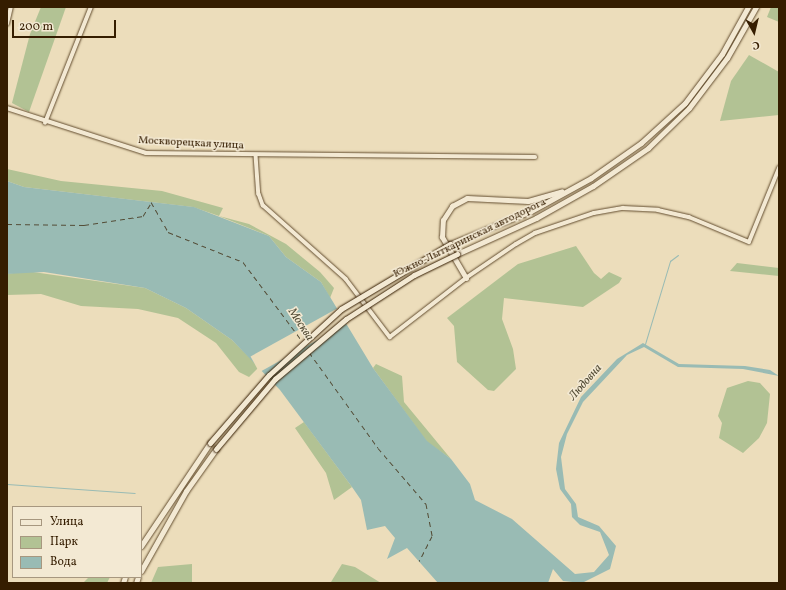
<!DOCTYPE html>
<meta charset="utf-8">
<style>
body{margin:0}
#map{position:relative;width:786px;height:590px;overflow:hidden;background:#ecddbb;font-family:Vollkorn,serif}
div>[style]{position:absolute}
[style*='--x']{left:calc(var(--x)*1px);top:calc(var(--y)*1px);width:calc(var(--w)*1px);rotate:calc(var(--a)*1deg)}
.green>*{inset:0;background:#b2c294}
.water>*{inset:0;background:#99bbb4}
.pier>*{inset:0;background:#ecddbb;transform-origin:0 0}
.stream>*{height:1px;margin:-0.5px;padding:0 0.5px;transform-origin:0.5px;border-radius:0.5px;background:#99bbb4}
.ferry>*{height:1px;margin-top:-0.5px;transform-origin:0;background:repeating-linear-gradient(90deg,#534c36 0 5px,transparent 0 9px)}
.roads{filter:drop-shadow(0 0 1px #634d2f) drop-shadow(0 0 1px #634d2f)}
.street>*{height:3.5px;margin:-1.75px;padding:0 1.75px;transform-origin:1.75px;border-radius:1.75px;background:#f3e9d3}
.secondary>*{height:5px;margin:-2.5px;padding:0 2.5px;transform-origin:2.5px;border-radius:2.5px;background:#f3e9d3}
.bridges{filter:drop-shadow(0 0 1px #351d00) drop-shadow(0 0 1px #351d00)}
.secondary-bridge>*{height:5px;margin:-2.5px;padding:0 2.5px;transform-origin:2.5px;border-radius:2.5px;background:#f3e9d3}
span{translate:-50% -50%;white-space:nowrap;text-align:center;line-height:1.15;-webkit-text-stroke:3px #f3e9d3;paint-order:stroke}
.street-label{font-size:11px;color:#351d00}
.water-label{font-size:12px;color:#534c36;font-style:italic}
.frame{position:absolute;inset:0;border:8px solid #351d00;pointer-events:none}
.legend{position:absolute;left:12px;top:506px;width:130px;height:72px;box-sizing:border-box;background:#f3e9d3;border:1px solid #a7977f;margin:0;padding:5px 7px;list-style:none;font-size:12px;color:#351d00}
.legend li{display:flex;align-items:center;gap:8px;height:20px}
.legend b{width:20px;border:1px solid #a7977f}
.north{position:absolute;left:734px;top:12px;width:40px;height:40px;-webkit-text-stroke:3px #f3e9d3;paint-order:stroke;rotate:172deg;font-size:11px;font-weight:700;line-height:16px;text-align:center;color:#351d00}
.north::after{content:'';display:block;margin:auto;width:14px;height:18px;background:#351d00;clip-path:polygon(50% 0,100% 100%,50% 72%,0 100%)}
.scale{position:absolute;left:12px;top:20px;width:104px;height:18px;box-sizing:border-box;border:2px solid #351d00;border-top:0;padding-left:5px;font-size:12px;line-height:14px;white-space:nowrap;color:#351d00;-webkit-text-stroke:3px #f3e9d3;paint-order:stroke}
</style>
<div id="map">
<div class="green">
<i style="clip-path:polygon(41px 7px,66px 7px,29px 112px,12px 103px,30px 34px)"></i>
<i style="clip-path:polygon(771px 7px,779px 7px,779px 22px,767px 17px)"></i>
<i style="clip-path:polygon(749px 55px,779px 72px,779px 115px,720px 121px,731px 81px)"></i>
<i style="clip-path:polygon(7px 169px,61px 181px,162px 191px,223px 208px,219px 216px,249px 224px,286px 244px,320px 272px,334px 288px,330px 298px,321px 282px,286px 257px,269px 236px,219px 216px,193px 207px,24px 187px,7px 181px)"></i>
<i style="clip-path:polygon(576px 246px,594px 273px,601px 279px,609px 272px,622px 278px,619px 283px,583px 307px,504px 298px,502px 319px,513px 349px,516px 369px,494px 391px,488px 390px,457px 362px,454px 326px,447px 318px,518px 264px)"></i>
<i style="clip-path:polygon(737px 263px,779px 268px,779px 276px,730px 271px)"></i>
<i style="clip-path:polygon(26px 271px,145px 288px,186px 308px,232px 340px,259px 367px,249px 377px,239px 372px,216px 343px,178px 318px,138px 309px,81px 306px,41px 294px,7px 295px,7px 274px)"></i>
<i style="clip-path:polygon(376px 364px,402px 376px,404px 402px,451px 459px,427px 442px,373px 368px)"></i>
<i style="clip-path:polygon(748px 381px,760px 383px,770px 394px,767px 423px,759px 438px,743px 453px,719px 438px,722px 423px,718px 416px,727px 388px)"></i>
<i style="clip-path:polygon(304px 422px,352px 487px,334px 500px,326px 473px,295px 428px)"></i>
<i style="clip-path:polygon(192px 564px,192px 583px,151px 583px,158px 567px)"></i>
<i style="clip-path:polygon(342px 564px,355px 567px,381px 583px,331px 582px)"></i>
<i style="clip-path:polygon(89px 577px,110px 577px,107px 583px,83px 583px)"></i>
</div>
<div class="water">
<i style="clip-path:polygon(7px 181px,24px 187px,194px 207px,269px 236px,286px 257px,321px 282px,373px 368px,427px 441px,451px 459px,470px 484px,475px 500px,512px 519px,575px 574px,594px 572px,609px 555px,600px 532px,580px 525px,572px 517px,571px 504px,560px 489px,556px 469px,559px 443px,581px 397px,617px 359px,643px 343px,679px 364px,745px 366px,770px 370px,779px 376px,743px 369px,678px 367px,644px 347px,627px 355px,583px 402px,567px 434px,561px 457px,565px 489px,576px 504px,578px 517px,599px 526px,616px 546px,610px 569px,582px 583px,563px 581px,553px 569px,548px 583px,438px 583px,407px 548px,387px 559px,395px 538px,385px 526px,367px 530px,361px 500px,352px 487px,280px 390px,232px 340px,186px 308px,145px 288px,44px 272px,7px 274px)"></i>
</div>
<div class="pier">
<i style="left:338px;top:308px;width:18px;height:100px;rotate:61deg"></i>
</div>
<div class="stream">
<i style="--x:645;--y:344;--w:87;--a:-73.2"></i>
<i style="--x:670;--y:261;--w:10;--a:-37"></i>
<i style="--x:7;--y:484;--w:128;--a:4"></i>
</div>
<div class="ferry">
<i style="--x:151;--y:202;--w:34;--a:60"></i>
<i style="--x:168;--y:232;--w:81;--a:21.8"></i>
<i style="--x:243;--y:262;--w:99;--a:53.2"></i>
<i style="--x:7;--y:224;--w:77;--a:0.7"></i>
<i style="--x:84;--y:225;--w:60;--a:-8.7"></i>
<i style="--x:143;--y:216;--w:15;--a:-58"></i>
<i style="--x:309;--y:352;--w:118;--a:54.3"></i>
<i style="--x:378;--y:448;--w:74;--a:49.4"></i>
<i style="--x:426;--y:504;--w:33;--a:79"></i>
<i style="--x:432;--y:536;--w:28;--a:117"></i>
</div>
<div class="roads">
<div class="street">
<i style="--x:7;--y:24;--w:17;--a:-77"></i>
<i style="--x:7;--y:108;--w:146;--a:17.9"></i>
<i style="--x:146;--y:153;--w:389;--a:0.6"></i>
<i style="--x:45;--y:123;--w:125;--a:-68.4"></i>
<i style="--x:256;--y:155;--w:39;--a:86"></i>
<i style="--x:259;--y:194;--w:12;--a:70"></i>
<i style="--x:263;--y:205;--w:111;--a:41.7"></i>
<i style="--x:346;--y:279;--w:73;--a:52.8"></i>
<i style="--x:390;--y:337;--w:96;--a:-37.8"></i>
<i style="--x:466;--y:278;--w:60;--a:-34.2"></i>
<i style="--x:516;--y:244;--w:22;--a:-30"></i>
<i style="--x:535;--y:233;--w:62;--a:-18.7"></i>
<i style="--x:594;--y:213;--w:29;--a:-10"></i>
<i style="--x:623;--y:208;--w:35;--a:3"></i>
<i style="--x:658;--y:210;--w:32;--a:13"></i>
<i style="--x:689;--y:217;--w:65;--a:22.6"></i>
<i style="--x:749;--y:242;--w:80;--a:-67.9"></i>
</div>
<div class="secondary">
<i style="--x:450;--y:244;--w:87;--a:-22.2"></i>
<i style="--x:531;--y:211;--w:68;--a:-28.8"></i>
<i style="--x:591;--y:178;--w:61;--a:-35"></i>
<i style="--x:641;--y:143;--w:59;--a:-42.3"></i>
<i style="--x:685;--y:103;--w:61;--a:-52.9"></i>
<i style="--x:722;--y:54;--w:54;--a:-61"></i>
<i style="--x:457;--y:254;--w:87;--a:-24.5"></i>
<i style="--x:536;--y:218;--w:65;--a:-29.3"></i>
<i style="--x:593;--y:186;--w:67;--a:-34.6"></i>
<i style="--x:648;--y:148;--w:57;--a:-44.3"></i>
<i style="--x:689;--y:108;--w:63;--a:-52.8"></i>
<i style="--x:727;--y:58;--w:59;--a:-60.4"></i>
<i style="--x:466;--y:278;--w:48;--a:-120.3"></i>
<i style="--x:442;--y:237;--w:17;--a:-87"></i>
<i style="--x:443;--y:220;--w:17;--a:-57"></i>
<i style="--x:452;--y:206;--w:17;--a:-28"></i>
<i style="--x:467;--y:198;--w:61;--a:2.8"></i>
<i style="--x:528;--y:201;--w:35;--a:-16"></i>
<i style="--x:141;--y:546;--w:124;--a:-56.2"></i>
<i style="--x:141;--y:571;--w:92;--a:-60.6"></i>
<i style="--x:186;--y:491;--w:52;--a:-54.5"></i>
<i style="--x:123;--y:583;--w:6;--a:-72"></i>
<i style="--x:136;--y:583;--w:6;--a:-72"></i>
</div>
</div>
<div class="bridges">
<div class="secondary-bridge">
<i style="--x:210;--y:443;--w:90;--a:-49.1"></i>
<i style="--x:269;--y:375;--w:98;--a:-42.5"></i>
<i style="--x:341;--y:309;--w:127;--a:-30.8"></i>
<i style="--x:216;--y:449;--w:92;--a:-49.9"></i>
<i style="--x:275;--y:379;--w:93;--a:-40.2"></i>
<i style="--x:346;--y:319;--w:81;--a:-32.9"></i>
<i style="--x:414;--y:275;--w:48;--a:-26"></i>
</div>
</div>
<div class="street-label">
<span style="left:191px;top:144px;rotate:3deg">Москворецкая улица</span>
<span style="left:470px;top:239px;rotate:-26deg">Южно-Лыткаринская автодорога</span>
</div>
<div class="water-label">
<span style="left:300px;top:325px;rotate:57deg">Москва</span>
<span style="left:586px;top:383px;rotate:-49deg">Людовна</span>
</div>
<div class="frame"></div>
<ul class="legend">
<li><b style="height:5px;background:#f3e9d3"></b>Улица</li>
<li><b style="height:11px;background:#b2c294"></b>Парк</li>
<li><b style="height:11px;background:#99bbb4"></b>Вода</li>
</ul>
<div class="north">С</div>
<div class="scale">200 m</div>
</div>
